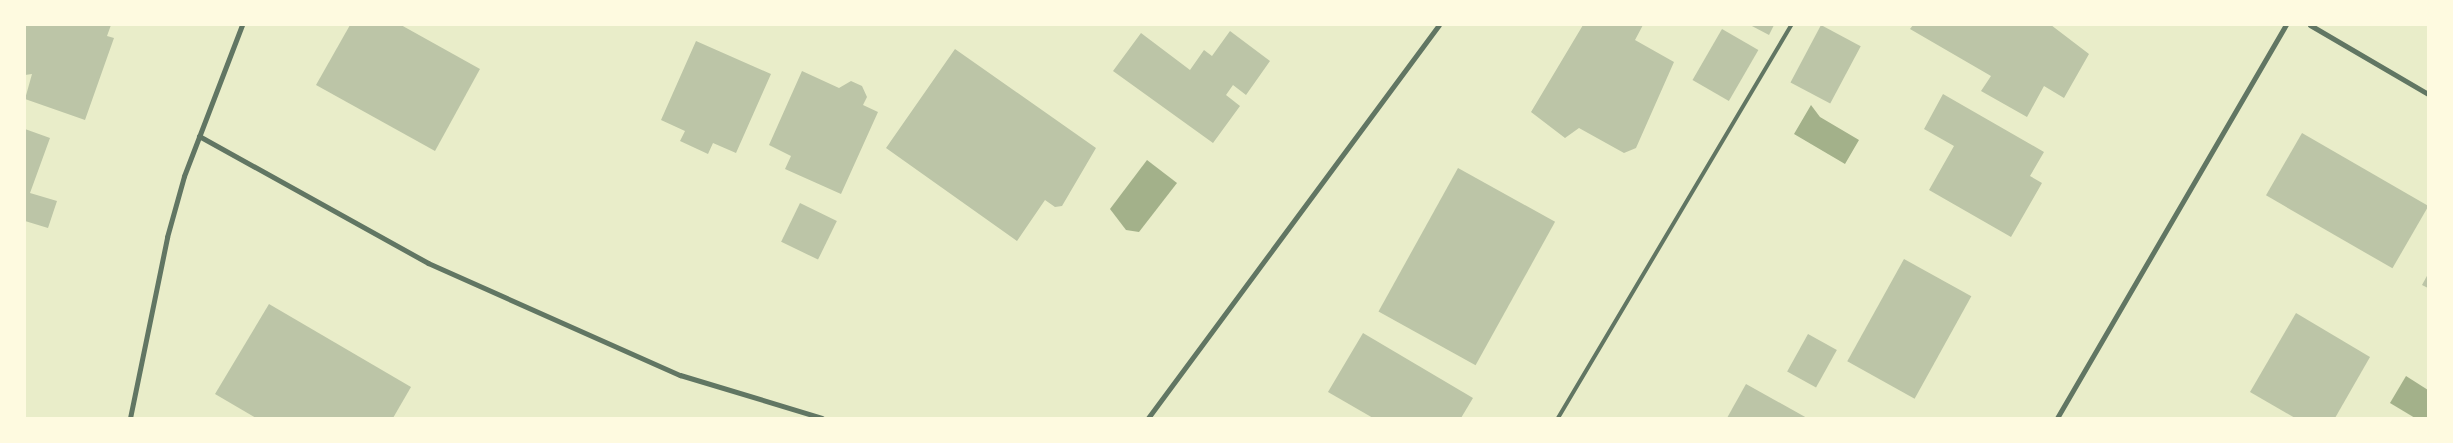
<!DOCTYPE html>
<style>
body{margin:0}
#map{position:relative;width:2453px;height:443px;overflow:hidden;background:#e9edc9;font-family:"DejaVu Sans",sans-serif}
div>[style]{position:absolute}
[style*='--x']{left:calc(var(--x)*1px);top:calc(var(--y)*1px);width:calc(var(--w)*1px);rotate:calc(var(--a)*1deg)}
.water>*{inset:0;background:#a3b18a}
.building>*{inset:0;background:#bcc5a7;transform-origin:0 0}
.service>*{height:4px;margin:-2px;padding:0 2px;transform-origin:2px;border-radius:2px;background:#617663}
.minor>*{height:5px;margin:-2.5px;padding:0 2.5px;transform-origin:2.5px;border-radius:2.5px;background:#617663}
span{translate:-50% -50%;white-space:nowrap;text-align:center;line-height:1.15;-webkit-text-stroke:4.5px #fefae0;paint-order:stroke}
.frame{position:absolute;inset:0;border:26px solid #fefae0;pointer-events:none}
</style>
<div id="map">
<div class="water">
<i style="clip-path:polygon(1811px 105px,1820px 117px,1859px 140px,1845px 164px,1794px 134px)"></i>
<i style="clip-path:polygon(1147px 160px,1177px 183px,1139px 232px,1126px 230px,1110px 209px)"></i>
<i style="clip-path:polygon(2406px 376px,2428px 390px,2428px 418px,2415px 418px,2390px 403px)"></i>
</div>
<div class="building">
<i style="clip-path:polygon(25px 25px,111px 25px,107px 36px,114px 38px,85px 120px,25px 99px,32px 74px,25px 75px)"></i>
<i style="clip-path:polygon(350px 25px,401px 25px,480px 69px,435px 151px,316px 85px)"></i>
<i style="clip-path:polygon(1583px 25px,1643px 25px,1635px 40px,1674px 62px,1636px 148px,1624px 153px,1579px 128px,1565px 138px,1531px 112px)"></i>
<i style="clip-path:polygon(1750px 25px,1774px 25px,1769px 35px)"></i>
<i style="left:1821px;top:25px;width:45px;height:65px;rotate:28deg"></i>
<i style="clip-path:polygon(1913px 25px,2051px 25px,2089px 54px,2064px 98px,2044px 86px,2027px 117px,1981px 91px,1991px 76px,1910px 29px)"></i>
<i style="left:1722px;top:29px;width:42px;height:59px;rotate:30deg"></i>
<i style="clip-path:polygon(1230px 31px,1270px 61px,1246px 95px,1233px 85px,1226px 95px,1240px 106px,1213px 143px,1113px 71px,1141px 33px,1190px 70px,1204px 50px,1212px 56px)"></i>
<i style="clip-path:polygon(696px 41px,771px 74px,736px 153px,713px 143px,708px 154px,680px 141px,685px 131px,661px 120px)"></i>
<i style="clip-path:polygon(955px 49px,1096px 148px,1062px 206px,1055px 207px,1045px 200px,1017px 241px,886px 148px)"></i>
<i style="clip-path:polygon(802px 71px,839px 88px,851px 81px,862px 86px,867px 97px,863px 105px,878px 112px,841px 194px,785px 169px,791px 156px,769px 145px)"></i>
<i style="clip-path:polygon(1943px 94px,2044px 152px,2030px 176px,2042px 183px,2011px 237px,1929px 190px,1954px 146px,1924px 129px)"></i>
<i style="clip-path:polygon(25px 129px,50px 138px,30px 193px,57px 201px,48px 228px,25px 221px)"></i>
<i style="left:2302px;top:133px;width:146px;height:72px;rotate:30deg"></i>
<i style="left:1458px;top:168px;width:111px;height:164px;rotate:29deg"></i>
<i style="left:800px;top:203px;width:41px;height:43px;rotate:26deg"></i>
<i style="left:1904px;top:259px;width:77px;height:117px;rotate:29deg"></i>
<i style="clip-path:polygon(2428px 274px,2428px 288px,2422px 285px)"></i>
<i style="clip-path:polygon(269px 304px,411px 387px,393px 418px,256px 418px,215px 394px)"></i>
<i style="clip-path:polygon(2296px 313px,2370px 357px,2335px 418px,2295px 418px,2250px 392px)"></i>
<i style="clip-path:polygon(1363px 333px,1473px 398px,1461px 418px,1373px 418px,1328px 392px)"></i>
<i style="left:1808px;top:334px;width:33px;height:43px;rotate:29deg"></i>
<i style="clip-path:polygon(1746px 384px,1807px 418px,1727px 418px)"></i>
</div>
<div class="service">
<i style="--x:1558;--y:418;--w:457;--a:-59.3"></i>
</div>
<div class="minor">
<i style="--x:2310;--y:25;--w:137;--a:30.3"></i>
<i style="--x:199;--y:136;--w:262;--a:29"></i>
<i style="--x:428;--y:263;--w:276;--a:24"></i>
<i style="--x:680;--y:375;--w:148;--a:16.8"></i>
<i style="--x:130;--y:418;--w:185;--a:-78.4"></i>
<i style="--x:167;--y:237;--w:63;--a:-74.4"></i>
<i style="--x:184;--y:176;--w:162;--a:-69"></i>
<i style="--x:1148;--y:418;--w:489;--a:-53.5"></i>
<i style="--x:2057;--y:418;--w:455;--a:-59.8"></i>
</div>
<div class="frame"></div>
</div>
